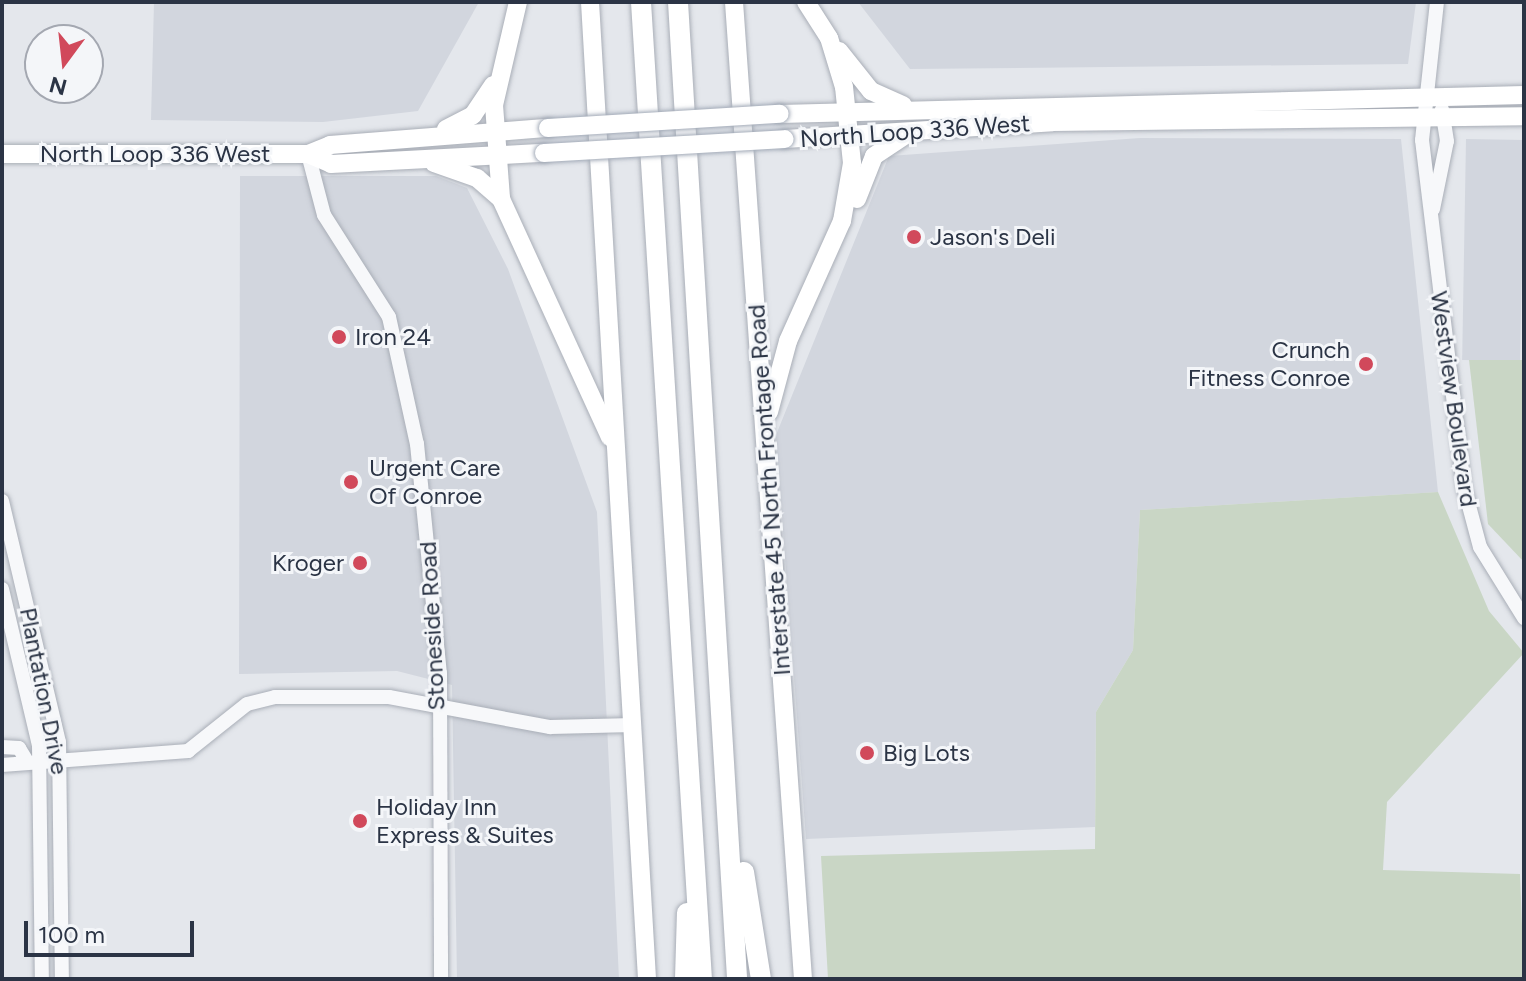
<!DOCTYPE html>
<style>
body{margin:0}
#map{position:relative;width:1526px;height:981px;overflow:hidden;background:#e4e7ec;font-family:Figtree,sans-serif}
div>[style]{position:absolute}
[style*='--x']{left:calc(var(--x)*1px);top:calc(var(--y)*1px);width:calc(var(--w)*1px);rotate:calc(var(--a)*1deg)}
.built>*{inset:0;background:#d2d6de;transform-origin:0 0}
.green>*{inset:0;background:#c9d6c5}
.roads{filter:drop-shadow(0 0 2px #a9aeb7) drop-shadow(0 0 2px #a9aeb7)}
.minor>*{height:14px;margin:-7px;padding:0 7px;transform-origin:7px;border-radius:7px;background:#f7f8fa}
.major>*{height:18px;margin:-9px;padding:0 9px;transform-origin:9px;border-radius:9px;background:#fff}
.highway>*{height:20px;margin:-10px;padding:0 10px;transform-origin:10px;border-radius:10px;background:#fff}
.bridges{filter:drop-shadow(0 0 2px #a3abb8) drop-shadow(0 0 2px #a3abb8)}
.major-bridge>*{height:18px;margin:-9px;padding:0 9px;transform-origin:9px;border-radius:9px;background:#fff}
.dots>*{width:22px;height:22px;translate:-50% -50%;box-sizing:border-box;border:4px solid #f4f6f9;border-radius:50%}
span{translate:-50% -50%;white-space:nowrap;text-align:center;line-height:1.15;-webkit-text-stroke:6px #f4f6f9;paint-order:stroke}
.street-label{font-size:24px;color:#2b3445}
.poi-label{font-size:24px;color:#2b3445}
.left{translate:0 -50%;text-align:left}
.right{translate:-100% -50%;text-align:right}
.frame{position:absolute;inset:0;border:4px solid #2b3445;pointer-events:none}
.north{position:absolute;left:24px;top:24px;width:80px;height:80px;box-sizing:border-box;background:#f4f6f9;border:2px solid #a4a8b1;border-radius:50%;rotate:195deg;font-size:22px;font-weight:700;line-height:32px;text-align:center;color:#2b3445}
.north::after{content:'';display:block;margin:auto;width:28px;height:36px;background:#d1495b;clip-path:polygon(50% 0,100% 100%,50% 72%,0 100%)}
.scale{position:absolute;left:24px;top:921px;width:170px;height:36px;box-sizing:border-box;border:4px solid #2b3445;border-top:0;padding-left:10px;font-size:24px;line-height:28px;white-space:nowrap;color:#2b3445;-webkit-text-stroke:6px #f4f6f9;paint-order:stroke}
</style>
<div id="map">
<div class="built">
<i style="clip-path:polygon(154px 2px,479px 2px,418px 111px,323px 122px,151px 120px)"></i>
<i style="clip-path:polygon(858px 2px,1416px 2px,1408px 64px,910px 69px)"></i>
<i style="clip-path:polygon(1140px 138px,1401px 139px,1438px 492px,1140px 510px,1133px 650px,1096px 712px,1095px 827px,806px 839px,776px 435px,889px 156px)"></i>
<i style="left:1466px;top:139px;width:58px;height:221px;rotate:1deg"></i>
<i style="clip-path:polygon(240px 176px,436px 176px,467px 188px,508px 269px,597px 512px,619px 979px,457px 979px,452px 685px,397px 671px,239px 674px)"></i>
</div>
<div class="green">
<i style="clip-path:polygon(1469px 360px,1524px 360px,1524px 562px,1488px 524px)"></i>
<i style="clip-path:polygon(1438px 492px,1489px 611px,1524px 653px,1387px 802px,1383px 870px,1520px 874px,1524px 979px,828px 979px,821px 856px,1095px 849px,1096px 712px,1133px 650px,1140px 510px)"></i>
</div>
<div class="roads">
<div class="minor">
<i style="--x:1437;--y:2;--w:139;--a:96.2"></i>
<i style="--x:1422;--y:140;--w:350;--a:83.1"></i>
<i style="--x:1464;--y:487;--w:62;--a:75.1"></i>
<i style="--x:1480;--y:547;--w:84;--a:58.2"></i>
<i style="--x:308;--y:154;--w:63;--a:75.3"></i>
<i style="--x:324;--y:215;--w:121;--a:57.5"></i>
<i style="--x:389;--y:317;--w:130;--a:77.6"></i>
<i style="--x:417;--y:444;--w:230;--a:84.3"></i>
<i style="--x:440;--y:673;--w:306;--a:89.8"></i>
<i style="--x:1433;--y:209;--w:69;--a:-78.4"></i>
<i style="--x:1447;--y:141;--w:32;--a:-99"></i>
<i style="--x:2;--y:501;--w:248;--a:76.7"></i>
<i style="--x:59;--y:742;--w:237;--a:89.3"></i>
<i style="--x:2;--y:589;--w:160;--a:76.7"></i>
<i style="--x:39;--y:745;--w:234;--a:89.3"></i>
<i style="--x:2;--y:747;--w:17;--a:3"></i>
<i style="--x:19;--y:748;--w:12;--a:59"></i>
<i style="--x:2;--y:765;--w:187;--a:-4.3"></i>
<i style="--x:188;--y:751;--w:75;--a:-38.5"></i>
<i style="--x:247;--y:704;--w:29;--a:-14"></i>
<i style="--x:275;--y:697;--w:114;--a:0"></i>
<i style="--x:389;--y:697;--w:164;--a:10.6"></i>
<i style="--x:550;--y:727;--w:84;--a:-1.4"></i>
</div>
<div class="major">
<i style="--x:518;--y:2;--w:106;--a:103.1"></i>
<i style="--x:494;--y:105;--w:94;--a:85.7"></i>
<i style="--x:501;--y:199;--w:262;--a:65.4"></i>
<i style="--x:590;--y:2;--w:979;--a:86.66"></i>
<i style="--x:734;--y:2;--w:979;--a:85.96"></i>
<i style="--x:839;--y:51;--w:51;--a:51.3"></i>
<i style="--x:871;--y:91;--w:35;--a:24"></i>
<i style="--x:780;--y:114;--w:744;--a:-1.46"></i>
<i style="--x:446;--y:129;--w:30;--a:-27"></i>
<i style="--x:473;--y:115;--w:36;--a:-56"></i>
<i style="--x:785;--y:139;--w:268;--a:-3.6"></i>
<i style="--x:1052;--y:122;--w:472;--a:-0.7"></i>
<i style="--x:2;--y:154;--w:306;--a:0"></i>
<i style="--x:308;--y:154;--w:24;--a:-22"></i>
<i style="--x:330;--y:145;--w:219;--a:-4.5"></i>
<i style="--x:308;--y:154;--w:25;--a:23"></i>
<i style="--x:331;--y:164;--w:213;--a:-3"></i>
<i style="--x:434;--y:163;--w:46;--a:19.2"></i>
<i style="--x:477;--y:178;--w:32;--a:41"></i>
<i style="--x:857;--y:199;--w:46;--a:-68.4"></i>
<i style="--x:874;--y:156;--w:43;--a:-33.7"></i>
<i style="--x:769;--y:412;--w:73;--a:-75"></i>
<i style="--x:788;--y:341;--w:132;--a:-65.8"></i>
<i style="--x:842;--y:221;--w:59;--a:-80.2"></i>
<i style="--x:852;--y:163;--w:76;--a:-96"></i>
<i style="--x:844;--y:87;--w:51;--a:-107"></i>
<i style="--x:829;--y:38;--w:43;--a:-122.6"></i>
</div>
<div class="highway">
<i style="--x:641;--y:2;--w:979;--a:86.43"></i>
<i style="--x:678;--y:2;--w:979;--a:86.54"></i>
<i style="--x:744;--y:872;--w:108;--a:81"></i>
<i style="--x:685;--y:979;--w:66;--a:-88.3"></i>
</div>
</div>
<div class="bridges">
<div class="major-bridge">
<i style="--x:548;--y:128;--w:232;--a:-3.5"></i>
<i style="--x:544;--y:153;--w:241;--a:-3.3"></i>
</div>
</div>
<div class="dots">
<i style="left:914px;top:237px;background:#d1495b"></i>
<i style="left:339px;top:337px;background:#d1495b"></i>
<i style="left:1366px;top:364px;background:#d1495b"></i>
<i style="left:351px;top:482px;background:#d1495b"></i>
<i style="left:360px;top:563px;background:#d1495b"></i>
<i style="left:867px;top:753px;background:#d1495b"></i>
<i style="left:360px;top:821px;background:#d1495b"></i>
</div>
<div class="street-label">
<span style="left:915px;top:131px;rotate:-4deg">North Loop 336 West</span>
<span style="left:155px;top:154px">North Loop 336 West</span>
<span style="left:1454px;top:399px;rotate:82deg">Westview Boulevard</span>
<span style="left:769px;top:490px;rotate:-94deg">Interstate 45 North Frontage Road</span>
<span style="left:432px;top:626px;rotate:-93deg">Stoneside Road</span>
<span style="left:44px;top:691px;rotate:79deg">Plantation Drive</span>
</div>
<div class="poi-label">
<span class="left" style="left:930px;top:237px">Jason's Deli</span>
<span class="left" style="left:355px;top:337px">Iron 24</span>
<span class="right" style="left:1350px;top:364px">Crunch<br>Fitness Conroe</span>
<span class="left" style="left:369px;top:482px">Urgent Care<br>Of Conroe</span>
<span class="right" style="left:344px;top:563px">Kroger</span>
<span class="left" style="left:883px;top:753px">Big Lots</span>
<span class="left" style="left:376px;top:821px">Holiday Inn<br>Express &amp; Suites</span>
</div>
<div class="frame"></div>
<div class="north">N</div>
<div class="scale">100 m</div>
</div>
